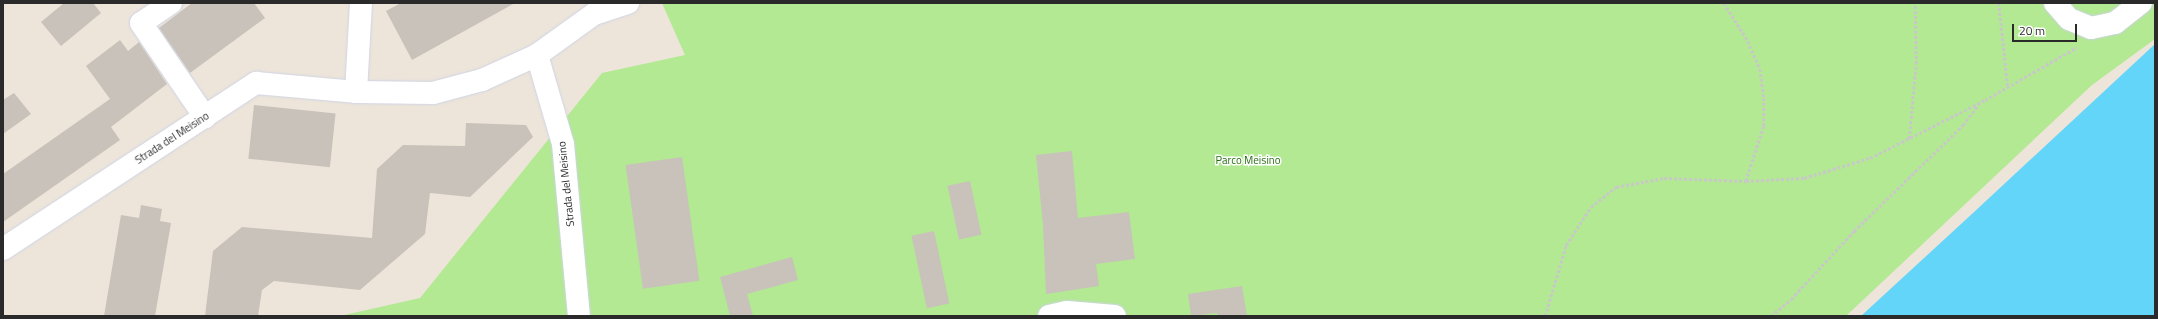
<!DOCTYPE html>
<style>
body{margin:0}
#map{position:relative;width:2158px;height:319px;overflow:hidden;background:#ede5da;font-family:"Titillium Web",sans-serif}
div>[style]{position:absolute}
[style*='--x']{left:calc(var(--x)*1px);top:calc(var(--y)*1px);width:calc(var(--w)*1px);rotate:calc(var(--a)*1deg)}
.green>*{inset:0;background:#b2e992}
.water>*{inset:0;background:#63d5f9}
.building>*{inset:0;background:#c8c2ba;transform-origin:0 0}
.path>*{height:2.5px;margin-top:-1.25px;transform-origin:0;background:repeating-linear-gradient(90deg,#c8c8c8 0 3px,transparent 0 5px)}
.roads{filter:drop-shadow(0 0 1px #cfd4e4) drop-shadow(0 0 1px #cfd4e4)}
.minor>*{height:22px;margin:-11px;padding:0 11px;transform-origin:11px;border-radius:11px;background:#fff}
span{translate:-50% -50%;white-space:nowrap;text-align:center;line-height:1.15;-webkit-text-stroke:3px #fff;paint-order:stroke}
.street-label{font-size:11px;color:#2a2a2a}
.park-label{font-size:11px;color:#296d13}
.frame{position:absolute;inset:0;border:4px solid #2a2a2a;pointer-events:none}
.scale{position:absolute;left:2012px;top:24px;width:65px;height:18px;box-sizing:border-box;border:2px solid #2a2a2a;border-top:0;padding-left:5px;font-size:12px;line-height:14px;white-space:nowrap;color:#2a2a2a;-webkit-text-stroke:3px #fff;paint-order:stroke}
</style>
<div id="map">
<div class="green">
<i style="clip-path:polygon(662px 3px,2155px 3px,2155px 39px,2092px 85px,1846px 316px,340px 316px,420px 298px,602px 73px,685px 55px)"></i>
</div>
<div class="water">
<i style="clip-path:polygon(2155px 44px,2155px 316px,1861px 316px,1973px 213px)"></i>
</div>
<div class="building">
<i style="clip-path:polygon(64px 3px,93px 3px,101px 13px,61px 46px,41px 22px)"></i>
<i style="clip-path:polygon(192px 3px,254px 3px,265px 18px,190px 73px,159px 28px)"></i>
<i style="clip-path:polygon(401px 3px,515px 3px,412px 60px,386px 11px)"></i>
<i style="clip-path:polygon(120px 40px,128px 51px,139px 42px,167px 84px,111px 127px,120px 140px,3px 222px,3px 174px,110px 99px,86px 66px)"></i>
<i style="clip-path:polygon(14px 93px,31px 114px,3px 134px,3px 100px)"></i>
<i style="left:254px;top:105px;width:82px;height:54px;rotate:6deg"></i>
<i style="clip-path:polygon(466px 123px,526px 125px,533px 137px,470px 197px,430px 193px,425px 234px,360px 290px,274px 281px,262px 290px,258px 316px,205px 316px,213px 251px,242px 227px,372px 238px,377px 169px,403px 145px,465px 146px)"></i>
<i style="clip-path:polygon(1072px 151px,1078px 218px,1129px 212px,1135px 259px,1096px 264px,1099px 286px,1046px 294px,1043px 225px,1036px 155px)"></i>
<i style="left:682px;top:157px;width:125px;height:57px;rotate:82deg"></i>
<i style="left:970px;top:181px;width:55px;height:23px;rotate:78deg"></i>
<i style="clip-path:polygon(141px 205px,162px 209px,160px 221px,171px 223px,155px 316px,104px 316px,121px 215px,139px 218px)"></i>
<i style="left:934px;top:231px;width:74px;height:23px;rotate:78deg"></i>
<i style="clip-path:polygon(792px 257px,798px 280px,747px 294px,753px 316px,730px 316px,720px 277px)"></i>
<i style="clip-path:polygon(1242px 286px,1247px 316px,1218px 316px,1217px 313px,1191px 316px,1188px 294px)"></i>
</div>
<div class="path">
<i style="--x:1724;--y:3;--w:45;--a:57.7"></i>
<i style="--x:1748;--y:41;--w:30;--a:67"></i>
<i style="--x:1760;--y:69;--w:29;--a:82"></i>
<i style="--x:1764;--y:98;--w:28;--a:90"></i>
<i style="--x:1764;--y:126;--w:58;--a:108.1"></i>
<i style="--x:1999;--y:3;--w:85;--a:84"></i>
<i style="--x:1909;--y:139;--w:75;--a:-84.7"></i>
<i style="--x:1916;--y:64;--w:61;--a:-90.9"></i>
<i style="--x:1545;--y:316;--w:74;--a:-73.5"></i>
<i style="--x:1566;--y:245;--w:45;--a:-56.7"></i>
<i style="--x:1591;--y:207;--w:32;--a:-39"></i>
<i style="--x:1616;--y:187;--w:49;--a:-10.6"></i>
<i style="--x:1664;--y:178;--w:82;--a:2.1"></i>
<i style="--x:1746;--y:181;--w:58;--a:-3"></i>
<i style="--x:1804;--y:178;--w:69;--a:-16.9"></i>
<i style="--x:1870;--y:158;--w:129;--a:-26.8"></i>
<i style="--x:1985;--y:100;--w:106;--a:-29.9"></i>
<i style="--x:1771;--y:316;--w:26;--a:-40"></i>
<i style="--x:1791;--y:299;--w:93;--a:-47.2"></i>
<i style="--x:1854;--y:231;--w:152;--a:-44.2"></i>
<i style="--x:1963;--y:125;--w:26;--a:-53"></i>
</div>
<div class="roads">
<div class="minor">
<i style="--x:171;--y:3;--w:36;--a:146"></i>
<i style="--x:141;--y:23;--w:114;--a:55.8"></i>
<i style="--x:2055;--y:3;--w:21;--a:49"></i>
<i style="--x:2069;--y:19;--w:24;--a:22"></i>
<i style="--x:2091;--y:28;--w:25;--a:-12"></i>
<i style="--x:2115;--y:23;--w:33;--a:-38"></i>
<i style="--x:537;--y:55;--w:93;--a:73.7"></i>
<i style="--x:563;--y:144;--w:173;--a:84.7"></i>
<i style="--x:356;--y:92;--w:89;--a:-86.8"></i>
<i style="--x:3;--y:249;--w:303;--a:-33.3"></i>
<i style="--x:256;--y:83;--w:100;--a:5.1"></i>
<i style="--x:356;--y:92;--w:77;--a:0.7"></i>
<i style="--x:433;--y:93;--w:51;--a:-14.9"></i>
<i style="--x:482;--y:80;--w:60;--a:-24.4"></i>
<i style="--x:537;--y:55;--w:70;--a:-35.7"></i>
<i style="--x:594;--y:14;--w:36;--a:-18"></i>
<i style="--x:1049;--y:316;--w:18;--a:-13"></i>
<i style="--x:1067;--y:312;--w:48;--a:4.8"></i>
</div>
</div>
<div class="street-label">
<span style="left:172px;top:138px;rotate:-33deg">Strada del Meisino</span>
<span style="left:566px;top:184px;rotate:-96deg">Strada del Meisino</span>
</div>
<div class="park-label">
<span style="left:1248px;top:160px">Parco Meisino</span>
</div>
<div class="frame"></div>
<div class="scale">20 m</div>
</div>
